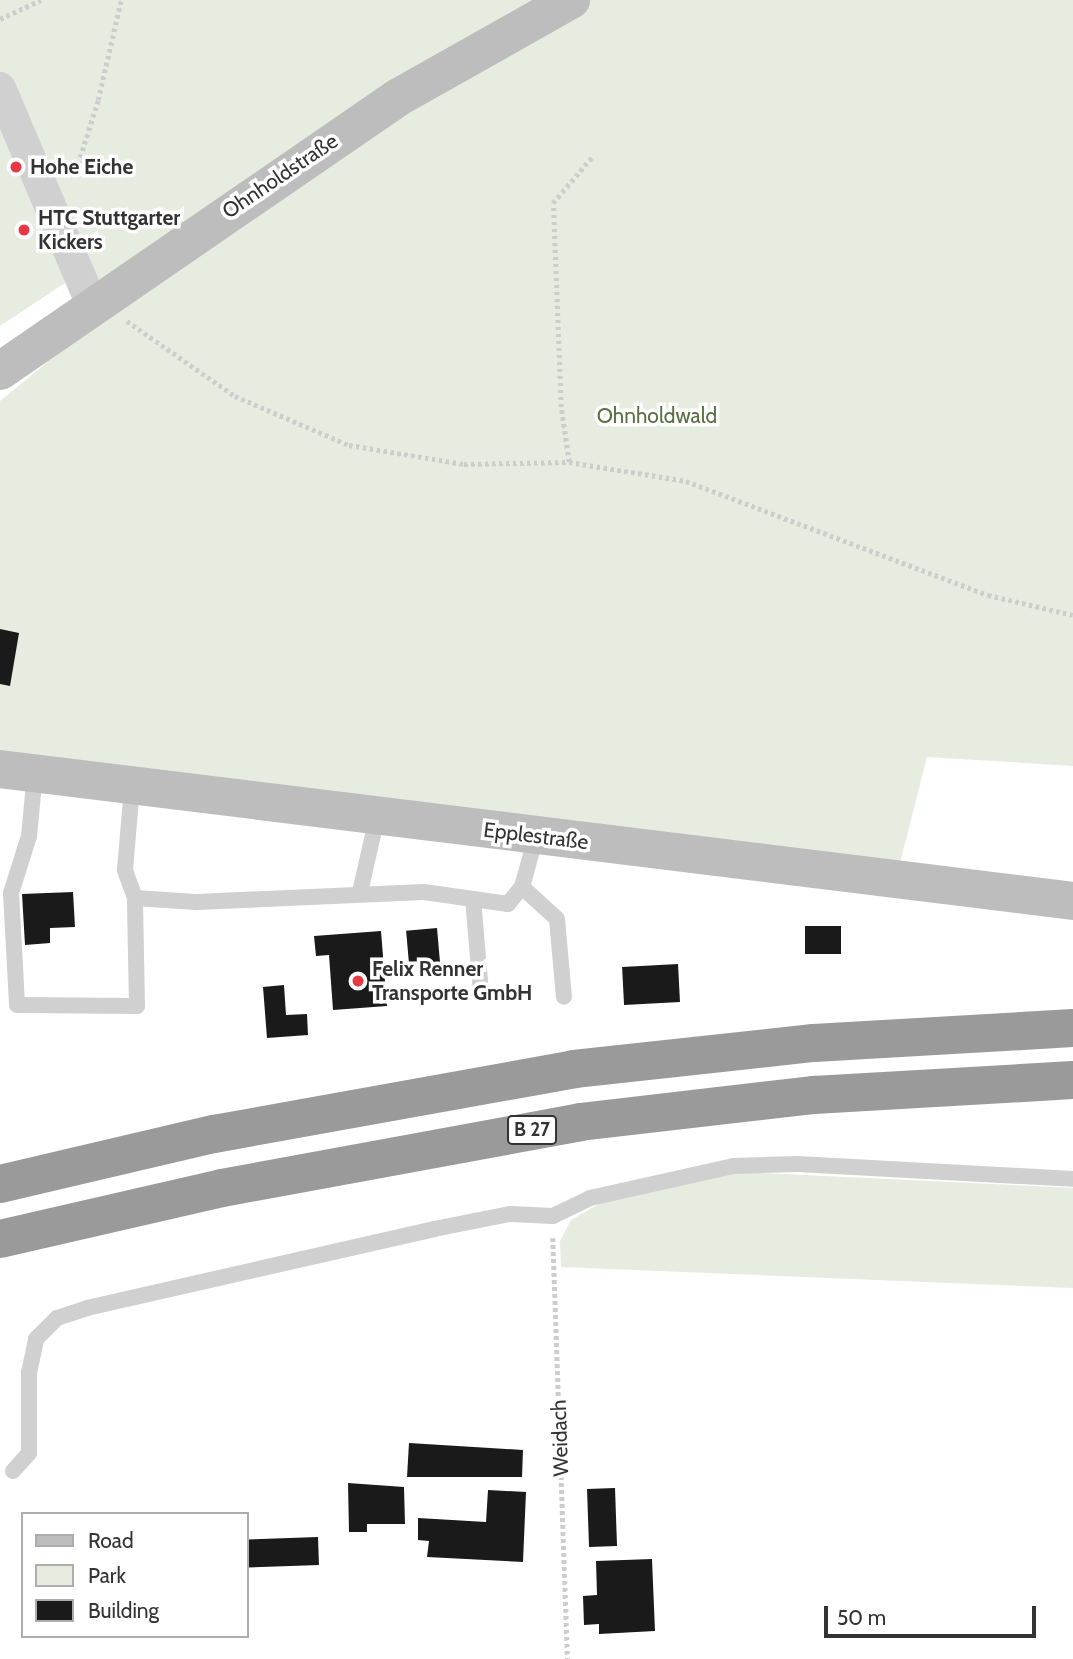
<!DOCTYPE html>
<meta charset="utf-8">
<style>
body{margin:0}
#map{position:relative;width:1073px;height:1659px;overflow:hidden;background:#fff;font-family:Cabin,sans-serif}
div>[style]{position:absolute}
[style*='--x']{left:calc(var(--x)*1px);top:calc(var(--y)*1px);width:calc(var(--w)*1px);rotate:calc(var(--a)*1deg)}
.green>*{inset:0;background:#e6ecdf}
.building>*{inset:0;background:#1a1a1a;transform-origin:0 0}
.path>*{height:4.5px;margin-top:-2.25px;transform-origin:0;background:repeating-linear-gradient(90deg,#cdcdcd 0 3.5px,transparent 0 7px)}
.lane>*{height:16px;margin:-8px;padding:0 8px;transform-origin:8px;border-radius:8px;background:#d0d0d0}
.street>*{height:32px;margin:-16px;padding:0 16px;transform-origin:16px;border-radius:16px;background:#d0d0d0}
.secondary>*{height:38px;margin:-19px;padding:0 19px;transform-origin:19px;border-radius:19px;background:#bdbdbd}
.highway>*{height:38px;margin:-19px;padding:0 19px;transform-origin:19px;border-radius:19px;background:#9a9a9a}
.dots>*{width:19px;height:19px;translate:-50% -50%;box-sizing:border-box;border:4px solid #fff;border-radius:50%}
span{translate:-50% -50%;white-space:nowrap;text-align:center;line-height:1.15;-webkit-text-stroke:7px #fff;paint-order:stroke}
.shield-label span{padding:2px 5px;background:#fff;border:2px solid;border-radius:5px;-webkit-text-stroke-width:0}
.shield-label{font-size:19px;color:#333;font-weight:700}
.poi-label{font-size:21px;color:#333;font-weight:700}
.left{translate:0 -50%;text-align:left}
.street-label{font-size:21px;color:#333}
.park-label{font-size:21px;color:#56703f}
.legend{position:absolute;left:21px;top:1512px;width:228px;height:126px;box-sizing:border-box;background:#fff;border:2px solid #adadad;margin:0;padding:9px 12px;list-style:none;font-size:21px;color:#333}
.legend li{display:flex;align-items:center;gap:14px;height:35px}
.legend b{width:35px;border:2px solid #adadad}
.scale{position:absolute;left:824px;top:1606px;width:212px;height:32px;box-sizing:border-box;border:4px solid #333;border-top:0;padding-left:9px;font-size:21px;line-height:24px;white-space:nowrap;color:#333;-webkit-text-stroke:5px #fff;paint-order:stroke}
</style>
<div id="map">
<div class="green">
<i style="clip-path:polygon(0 0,1073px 0,1073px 766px,927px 757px,900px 863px,0 752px,0 401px,106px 314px,17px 111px,65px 283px,0 326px)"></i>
<i style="clip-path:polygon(739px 1172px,1073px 1188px,1073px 1288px,561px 1267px,560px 1241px,571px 1220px,600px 1203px)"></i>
</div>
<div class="building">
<i style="clip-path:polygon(0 629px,19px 633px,10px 686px,0 684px)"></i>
<i style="clip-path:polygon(73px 892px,75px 927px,50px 928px,50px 943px,25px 945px,22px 894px)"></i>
<i style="left:805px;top:926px;width:36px;height:28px"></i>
<i style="left:437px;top:928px;width:37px;height:31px;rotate:85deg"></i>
<i style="clip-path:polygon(381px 931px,387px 1006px,333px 1010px,329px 955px,316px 956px,314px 936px)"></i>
<i style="left:678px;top:964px;width:38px;height:56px;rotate:87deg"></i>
<i style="clip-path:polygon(284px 985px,286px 1015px,307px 1014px,308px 1035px,267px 1038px,263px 987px)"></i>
<i style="clip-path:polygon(409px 1443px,523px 1450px,522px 1477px,407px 1477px)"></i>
<i style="clip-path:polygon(348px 1483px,404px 1487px,405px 1524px,367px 1524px,367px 1532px,349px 1532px)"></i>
<i style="left:615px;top:1488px;width:58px;height:28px;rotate:88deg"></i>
<i style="clip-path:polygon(488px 1490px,526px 1492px,523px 1562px,427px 1557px,429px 1541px,418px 1540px,418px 1518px,486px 1522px)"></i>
<i style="left:318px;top:1537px;width:28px;height:71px;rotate:88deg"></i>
<i style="clip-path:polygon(652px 1559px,655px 1631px,599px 1634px,599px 1624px,584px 1625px,583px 1596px,597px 1595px,596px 1561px)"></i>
</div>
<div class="path">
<i style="--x:0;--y:19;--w:45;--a:-24.9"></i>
<i style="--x:69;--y:176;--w:15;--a:-53"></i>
<i style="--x:78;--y:164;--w:67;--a:-72.6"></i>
<i style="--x:98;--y:100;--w:103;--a:-77"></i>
<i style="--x:127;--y:321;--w:131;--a:34.8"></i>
<i style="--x:235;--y:396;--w:124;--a:23.3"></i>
<i style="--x:349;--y:445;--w:117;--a:9.4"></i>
<i style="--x:464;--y:464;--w:105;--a:-1.1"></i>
<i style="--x:569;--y:462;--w:119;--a:9.2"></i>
<i style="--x:686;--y:481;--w:323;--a:20.7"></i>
<i style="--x:988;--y:595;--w:87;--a:13.2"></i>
<i style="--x:569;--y:462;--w:56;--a:-98.3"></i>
<i style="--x:561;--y:407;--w:204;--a:-92.2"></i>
<i style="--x:553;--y:203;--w:60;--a:-49.7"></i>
<i style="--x:553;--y:1238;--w:421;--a:88"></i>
</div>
<div class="lane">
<i style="--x:35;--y:773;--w:63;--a:95.4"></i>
<i style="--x:29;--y:836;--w:60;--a:107.5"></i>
<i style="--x:11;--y:893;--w:112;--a:86.9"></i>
<i style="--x:17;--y:1005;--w:120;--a:0.5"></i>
<i style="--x:137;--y:1006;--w:108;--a:-91.1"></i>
<i style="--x:135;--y:898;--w:30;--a:-110"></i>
<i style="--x:125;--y:870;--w:84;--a:-85.2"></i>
<i style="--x:522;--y:887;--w:47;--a:42.4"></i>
<i style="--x:557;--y:919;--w:78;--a:84.9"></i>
<i style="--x:360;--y:892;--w:77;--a:-77.2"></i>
<i style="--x:135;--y:898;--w:61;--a:3.8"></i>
<i style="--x:196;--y:902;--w:228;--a:-2.5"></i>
<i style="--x:424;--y:892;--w:85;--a:8.1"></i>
<i style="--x:508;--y:904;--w:22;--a:-51"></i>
<i style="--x:522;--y:887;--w:53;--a:-74.6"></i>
<i style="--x:473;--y:899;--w:93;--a:85.1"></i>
<i style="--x:13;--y:1471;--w:24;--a:-48"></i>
<i style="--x:29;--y:1453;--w:80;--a:-90"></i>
<i style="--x:29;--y:1373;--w:35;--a:-78"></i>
<i style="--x:36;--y:1339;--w:30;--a:-45"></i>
<i style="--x:57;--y:1318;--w:32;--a:-18"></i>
<i style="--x:87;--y:1308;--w:356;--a:-12.8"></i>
<i style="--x:434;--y:1229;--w:77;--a:-11.2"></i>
<i style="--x:510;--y:1214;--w:43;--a:2.7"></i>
<i style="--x:553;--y:1216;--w:41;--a:-25.9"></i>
<i style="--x:590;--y:1198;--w:147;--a:-12.6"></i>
<i style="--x:733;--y:1166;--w:65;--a:-1.8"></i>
<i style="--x:798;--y:1164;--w:275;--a:3.1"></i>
</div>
<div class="street">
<i style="--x:0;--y:88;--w:236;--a:67"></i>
</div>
<div class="secondary">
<i style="--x:0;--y:371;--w:482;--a:-34.5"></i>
<i style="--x:397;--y:98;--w:200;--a:-29.4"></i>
<i style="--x:0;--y:769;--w:1081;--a:7.01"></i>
</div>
<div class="highway">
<i style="--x:0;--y:1184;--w:220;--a:-13.2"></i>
<i style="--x:214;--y:1134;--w:366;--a:-10.2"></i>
<i style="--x:574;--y:1069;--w:241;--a:-6.2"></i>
<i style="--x:814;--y:1043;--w:259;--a:-3.3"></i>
<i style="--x:0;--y:1239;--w:228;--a:-12.9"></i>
<i style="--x:222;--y:1188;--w:364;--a:-10.4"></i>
<i style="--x:580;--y:1122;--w:236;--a:-6.6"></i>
<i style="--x:814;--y:1095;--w:259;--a:-3.3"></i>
</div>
<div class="dots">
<i style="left:16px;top:167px;background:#e63946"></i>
<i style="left:24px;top:230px;background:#e63946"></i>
<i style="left:358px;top:981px;background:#e63946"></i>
</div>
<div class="shield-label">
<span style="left:532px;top:1130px">B 27</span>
</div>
<div class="poi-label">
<span class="left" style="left:30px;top:167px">Hohe Eiche</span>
<span class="left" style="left:38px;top:230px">HTC Stuttgarter<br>Kickers</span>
<span class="left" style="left:372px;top:981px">Felix Renner<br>Transporte GmbH</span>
</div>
<div class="street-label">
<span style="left:280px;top:176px;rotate:-34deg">Ohnholdstraße</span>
<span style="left:536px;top:836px;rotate:7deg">Epplestraße</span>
<span style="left:560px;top:1438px;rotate:-92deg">Weidach</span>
</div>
<div class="park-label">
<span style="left:657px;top:416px">Ohnholdwald</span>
</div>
<ul class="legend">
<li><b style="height:9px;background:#bdbdbd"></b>Road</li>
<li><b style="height:19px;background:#e6ecdf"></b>Park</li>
<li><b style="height:19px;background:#1a1a1a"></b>Building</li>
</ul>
<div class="scale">50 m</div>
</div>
